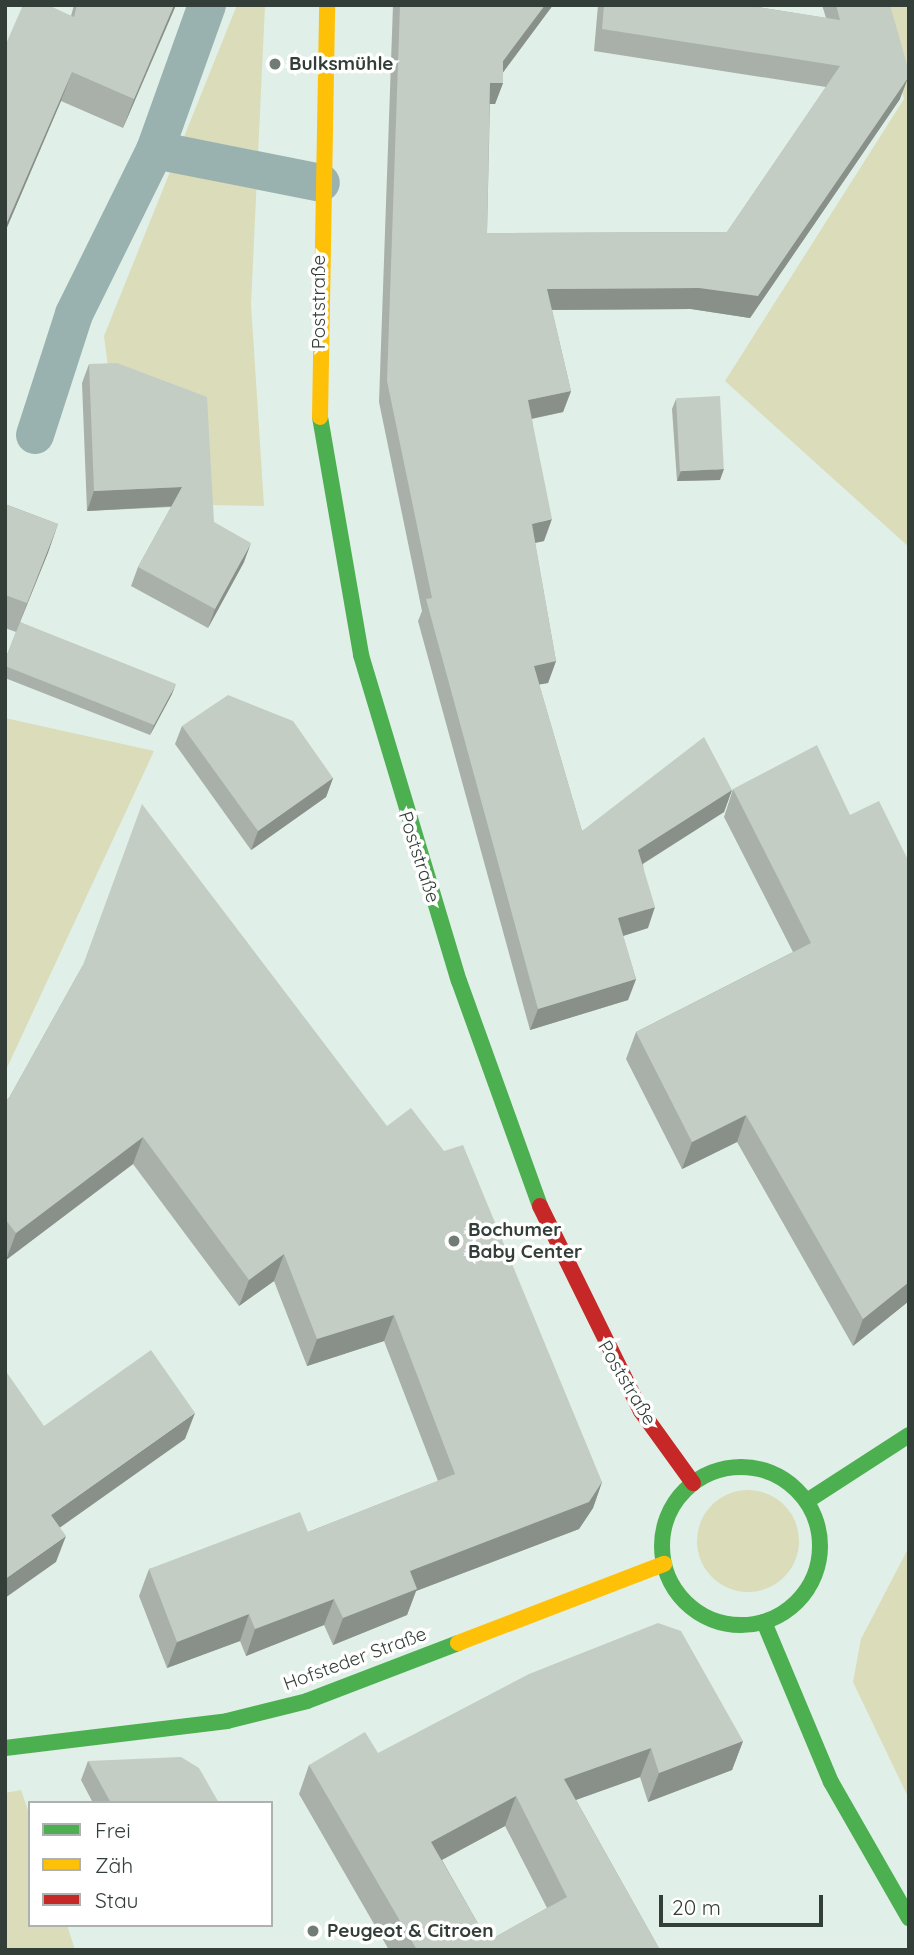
<!DOCTYPE html>
<meta charset="utf-8">
<style>
body{margin:0}
#map{position:relative;width:914px;height:1955px;overflow:hidden;background:#e0efe7;font-family:Quicksand,sans-serif}
div>[style]{position:absolute}
[style*='--x']{left:calc(var(--x)*1px);top:calc(var(--y)*1px);width:calc(var(--w)*1px);rotate:calc(var(--a)*1deg)}
.green>*{inset:0;background:#dadcba}
.round{border-radius:50%}
.street>*{height:38px;margin:-19px;padding:0 19px;transform-origin:19px;border-radius:19px;background:#99b2af}
.fast>*{height:16px;margin:-8px;padding:0 8px;transform-origin:8px;border-radius:8px;background:#4caf50}
.fast>.ring{margin:-8px;padding:0;box-sizing:content-box;background:none;border:16px solid #4caf50;border-radius:50%}
.slow>*{height:16px;margin:-8px;padding:0 8px;transform-origin:8px;border-radius:8px;background:#ffc107}
.jam>*{height:16px;margin:-8px;padding:0 8px;transform-origin:8px;border-radius:8px;background:#c62828}
.wall>*{inset:0;background:#a8b0a9}
.shaded-wall>*{inset:0;background:#889089}
.building>*{inset:0;background:#c3cdc4;transform-origin:0 0}
.dots>*{width:19px;height:19px;translate:-50% -50%;box-sizing:border-box;border:4px solid #fff;border-radius:50%}
span{translate:-50% -50%;white-space:nowrap;text-align:center;line-height:1.15;-webkit-text-stroke:7px #fff;paint-order:stroke}
.poi-label{font-size:19px;color:#333e38;font-weight:700}
.left{translate:0 -50%;text-align:left}
.street-label{font-size:19px;color:#333e38}
.frame{position:absolute;inset:0;border:7px solid #333e38;pointer-events:none}
.legend{position:absolute;left:28px;top:1801px;width:245px;height:126px;box-sizing:border-box;background:#fff;border:2px solid #adb2af;margin:0;padding:9px 12px;list-style:none;font-size:21px;color:#333e38}
.legend li{display:flex;align-items:center;gap:14px;height:35px}
.legend b{width:35px;border:2px solid #adb2af}
.scale{position:absolute;left:659px;top:1895px;width:164px;height:32px;box-sizing:border-box;border:4px solid #333e38;border-top:0;padding-left:9px;font-size:21px;line-height:24px;white-space:nowrap;color:#333e38;-webkit-text-stroke:5px #fff;paint-order:stroke}
</style>
<div id="map">
<div class="green">
<i style="clip-path:polygon(237px 5px,265px 5px,251px 304px,264px 506px,205px 505px,110px 382px,104px 336px)"></i>
<i style="clip-path:polygon(878px 5px,909px 5px,909px 547px,725px 381px,904px 99px)"></i>
<i style="clip-path:polygon(5px 718px,154px 751px,5px 1072px)"></i>
<i class="round" style="left:697px;top:1490px;width:102px;height:102px"></i>
<i style="clip-path:polygon(909px 1547px,909px 1799px,853px 1682px,861px 1639px)"></i>
<i style="clip-path:polygon(21px 1790px,30px 1816px,30px 1925px,67px 1925px,75px 1950px,5px 1950px,5px 1793px)"></i>
</div>
<div class="street">
<i style="--x:207;--y:5;--w:154;--a:109.7"></i>
<i style="--x:155;--y:150;--w:169;--a:11.2"></i>
<i style="--x:35;--y:435;--w:127;--a:-72.1"></i>
<i style="--x:74;--y:314;--w:183;--a:-63.7"></i>
</div>
<div class="fast">
<i style="--x:320;--y:417;--w:242;--a:80.2"></i>
<i style="--x:361;--y:655;--w:340;--a:73.3"></i>
<i style="--x:459;--y:981;--w:239;--a:70.2"></i>
<i class="ring" style="left:662px;top:1467px;width:142px;height:142px"></i>
<i style="--x:807;--y:1501;--w:121;--a:-32.9"></i>
<i style="--x:764;--y:1622;--w:173;--a:67.3"></i>
<i style="--x:831;--y:1782;--w:157;--a:60.2"></i>
<i style="--x:5;--y:1748;--w:224;--a:-6.9"></i>
<i style="--x:227;--y:1721;--w:82;--a:-14"></i>
<i style="--x:307;--y:1701;--w:162;--a:-21"></i>
</div>
<div class="slow">
<i style="--x:320;--y:417;--w:412;--a:-89"></i>
<i style="--x:458;--y:1643;--w:221;--a:-21"></i>
</div>
<div class="jam">
<i style="--x:540;--y:1206;--w:229;--a:63.8"></i>
<i style="--x:641;--y:1411;--w:89;--a:54.2"></i>
</div>
<div class="wall">
<i style="clip-path:polygon(74px 5px,176px 5px,123px 128px,61px 101px,5px 232px,5px 46px,71px 16px)"></i>
<i style="clip-path:polygon(393px 5px,553px 5px,503px 72px,503px 83px,495px 104px,490px 104px,487px 233px,727px 232px,826px 87px,594px 51px,598px 5px,745px 5px,826px 18px,822px 5px,890px 5px,900px 99px,750px 318px,691px 309px,552px 310px,571px 391px,563px 412px,532px 419px,544px 541px,535px 543px,556px 661px,548px 683px,539px 684px,582px 831px,732px 790px,724px 812px,643px 864px,648px 928px,623px 936px,636px 979px,628px 1000px,530px 1030px,418px 621px,422px 611px,379px 402px)"></i>
<i style="clip-path:polygon(89px 364px,214px 522px,244px 562px,208px 628px,131px 586px,138px 567px,171px 507px,87px 511px,82px 383px)"></i>
<i style="clip-path:polygon(676px 399px,720px 480px,677px 481px,672px 409px)"></i>
<i style="clip-path:polygon(5px 504px,58px 524px,20px 622px,172px 694px,150px 735px,5px 678px,5px 660px,16px 632px,5px 628px)"></i>
<i style="clip-path:polygon(182px 726px,333px 778px,326px 797px,251px 850px,175px 744px)"></i>
<i style="clip-path:polygon(733px 789px,850px 815px,909px 862px,909px 1301px,853px 1346px,737px 1142px,682px 1169px,626px 1059px,636px 1032px,793px 952px,724px 817px)"></i>
<i style="clip-path:polygon(83px 965px,602px 1482px,593px 1508px,579px 1529px,416px 1591px,407px 1615px,333px 1645px,324px 1625px,246px 1656px,240px 1641px,167px 1668px,139px 1596px,149px 1569px,308px 1532px,438px 1481px,384px 1341px,307px 1366px,274px 1281px,239px 1306px,133px 1164px,6px 1260px,5px 1258px,5px 1101px,9px 1098px)"></i>
<i style="clip-path:polygon(evenodd,743px 1741px,732px 1770px,648px 1802px,640px 1777px,576px 1800px,660px 1950px,389px 1950px,299px 1794px,309px 1765px,378px 1753px,743px 1741px,505px 1826px,547px 1908px,488px 1941px,442px 1860px,505px 1826px)"></i>
<i style="clip-path:polygon(88px 1761px,219px 1803px,93px 1803px,81px 1780px)"></i>
</div>
<div class="shaded-wall">
<i style="clip-path:polygon(174px 5px,176px 5px,123px 128px,134px 99px)"></i>
<i style="clip-path:polygon(545px 5px,553px 5px,496px 82px,503px 61px)"></i>
<i style="clip-path:polygon(72px 72px,61px 101px,5px 232px,5px 227px)"></i>
<i style="clip-path:polygon(908px 78px,900px 99px,750px 318px,691px 309px,539px 310px,547px 289px,699px 288px)"></i>
<i style="clip-path:polygon(490px 83px,503px 83px,495px 104px,483px 104px)"></i>
<i style="clip-path:polygon(571px 391px,563px 412px,520px 421px,528px 400px)"></i>
<i style="clip-path:polygon(724px 469px,720px 480px,677px 481px,681px 471px)"></i>
<i style="clip-path:polygon(182px 487px,175px 506px,87px 511px,94px 491px)"></i>
<i style="clip-path:polygon(552px 519px,544px 541px,524px 545px,532px 524px)"></i>
<i style="clip-path:polygon(58px 524px,48px 553px,16px 632px,27px 603px)"></i>
<i style="clip-path:polygon(251px 543px,244px 562px,208px 628px,215px 609px)"></i>
<i style="clip-path:polygon(556px 661px,548px 683px,526px 687px,534px 666px)"></i>
<i style="clip-path:polygon(176px 684px,172px 694px,150px 735px,154px 725px)"></i>
<i style="clip-path:polygon(333px 778px,326px 797px,251px 850px,258px 831px)"></i>
<i style="clip-path:polygon(732px 790px,724px 812px,631px 871px,638px 850px)"></i>
<i style="clip-path:polygon(655px 907px,648px 928px,610px 940px,618px 918px)"></i>
<i style="clip-path:polygon(636px 979px,628px 1000px,530px 1030px,538px 1009px)"></i>
<i style="clip-path:polygon(746px 1115px,737px 1142px,682px 1169px,692px 1142px)"></i>
<i style="clip-path:polygon(143px 1137px,133px 1164px,6px 1260px,16px 1233px)"></i>
<i style="clip-path:polygon(284px 1254px,274px 1281px,239px 1306px,249px 1280px)"></i>
<i style="clip-path:polygon(909px 1282px,909px 1301px,853px 1346px,863px 1319px)"></i>
<i style="clip-path:polygon(394px 1315px,384px 1341px,307px 1366px,317px 1339px)"></i>
<i style="clip-path:polygon(195px 1413px,185px 1439px,41px 1541px,51px 1515px)"></i>
<i style="clip-path:polygon(602px 1482px,593px 1508px,579px 1529px,416px 1591px,407px 1615px,333px 1645px,343px 1618px,410px 1571px)"></i>
<i style="clip-path:polygon(66px 1536px,56px 1562px,5px 1598px,5px 1579px)"></i>
<i style="clip-path:polygon(334px 1599px,324px 1625px,246px 1656px,255px 1629px)"></i>
<i style="clip-path:polygon(249px 1614px,240px 1641px,167px 1668px,177px 1642px)"></i>
<i style="clip-path:polygon(743px 1741px,732px 1770px,648px 1802px,659px 1773px)"></i>
<i style="clip-path:polygon(651px 1748px,640px 1777px,553px 1808px,564px 1779px)"></i>
<i style="clip-path:polygon(516px 1796px,505px 1826px,421px 1871px,431px 1842px)"></i>
</div>
<div class="building">
<i style="clip-path:polygon(23px 5px,48px 5px,74px 17px,77px 5px,174px 5px,134px 99px,72px 72px,5px 227px,5px 46px)"></i>
<i style="clip-path:polygon(400px 5px,545px 5px,503px 61px,503px 83px,490px 83px,487px 233px,727px 232px,840px 66px,602px 29px,604px 5px,745px 5px,840px 20px,836px 5px,890px 5px,908px 68px,908px 78px,758px 296px,699px 288px,547px 289px,571px 391px,528px 400px,552px 519px,532px 524px,556px 661px,534px 666px,582px 831px,704px 737px,732px 790px,638px 850px,655px 907px,618px 918px,636px 979px,538px 1009px,426px 599px,432px 598px,387px 381px)"></i>
<i style="clip-path:polygon(117px 363px,207px 397px,214px 522px,251px 543px,215px 609px,138px 567px,182px 487px,94px 491px,89px 364px)"></i>
<i style="left:720px;top:396px;width:73px;height:44px;rotate:87deg"></i>
<i style="clip-path:polygon(5px 504px,58px 524px,27px 603px,5px 595px)"></i>
<i style="clip-path:polygon(20px 622px,176px 684px,154px 725px,5px 666px,5px 660px)"></i>
<i style="clip-path:polygon(228px 695px,293px 721px,333px 778px,258px 831px,182px 726px)"></i>
<i style="clip-path:polygon(817px 745px,850px 815px,879px 801px,909px 862px,909px 1282px,863px 1319px,746px 1115px,692px 1142px,636px 1032px,811px 943px,733px 789px)"></i>
<i style="clip-path:polygon(142px 804px,387px 1126px,411px 1108px,444px 1151px,463px 1145px,602px 1482px,589px 1502px,410px 1571px,417px 1589px,343px 1618px,334px 1599px,255px 1629px,249px 1614px,177px 1642px,149px 1569px,300px 1512px,308px 1532px,455px 1474px,394px 1315px,317px 1339px,284px 1254px,249px 1280px,143px 1137px,16px 1233px,5px 1219px,5px 1101px,9px 1098px,83px 965px)"></i>
<i style="clip-path:polygon(151px 1350px,195px 1413px,51px 1515px,66px 1536px,5px 1579px,5px 1370px,44px 1426px)"></i>
<i style="clip-path:polygon(evenodd,658px 1623px,681px 1631px,743px 1741px,659px 1773px,651px 1748px,564px 1779px,660px 1950px,417px 1950px,309px 1765px,365px 1732px,378px 1753px,529px 1674px,658px 1623px,516px 1796px,567px 1897px,488px 1941px,431px 1842px,516px 1796px)"></i>
<i style="clip-path:polygon(181px 1757px,199px 1768px,219px 1803px,111px 1803px,88px 1761px)"></i>
</div>
<div class="dots">
<i style="left:275px;top:64px;background:#707c75"></i>
<i style="left:454px;top:1241px;background:#707c75"></i>
<i style="left:313px;top:1931px;background:#707c75"></i>
</div>
<div class="poi-label">
<span class="left" style="left:289px;top:64px">Bulksmühle</span>
<span class="left" style="left:468px;top:1241px">Bochumer<br>Baby Center</span>
<span class="left" style="left:327px;top:1931px">Peugeot &amp; Citroen</span>
</div>
<div class="street-label">
<span style="left:319px;top:302px;rotate:-90deg">Poststraße</span>
<span style="left:419px;top:857px;rotate:72deg">Poststraße</span>
<span style="left:627px;top:1383px;rotate:59deg">Poststraße</span>
<span style="left:355px;top:1659px;rotate:-20deg">Hofsteder Straße</span>
</div>
<div class="frame"></div>
<ul class="legend">
<li><b style="height:9px;background:#4caf50"></b>Frei</li>
<li><b style="height:9px;background:#ffc107"></b>Zäh</li>
<li><b style="height:9px;background:#c62828"></b>Stau</li>
</ul>
<div class="scale">20 m</div>
</div>
